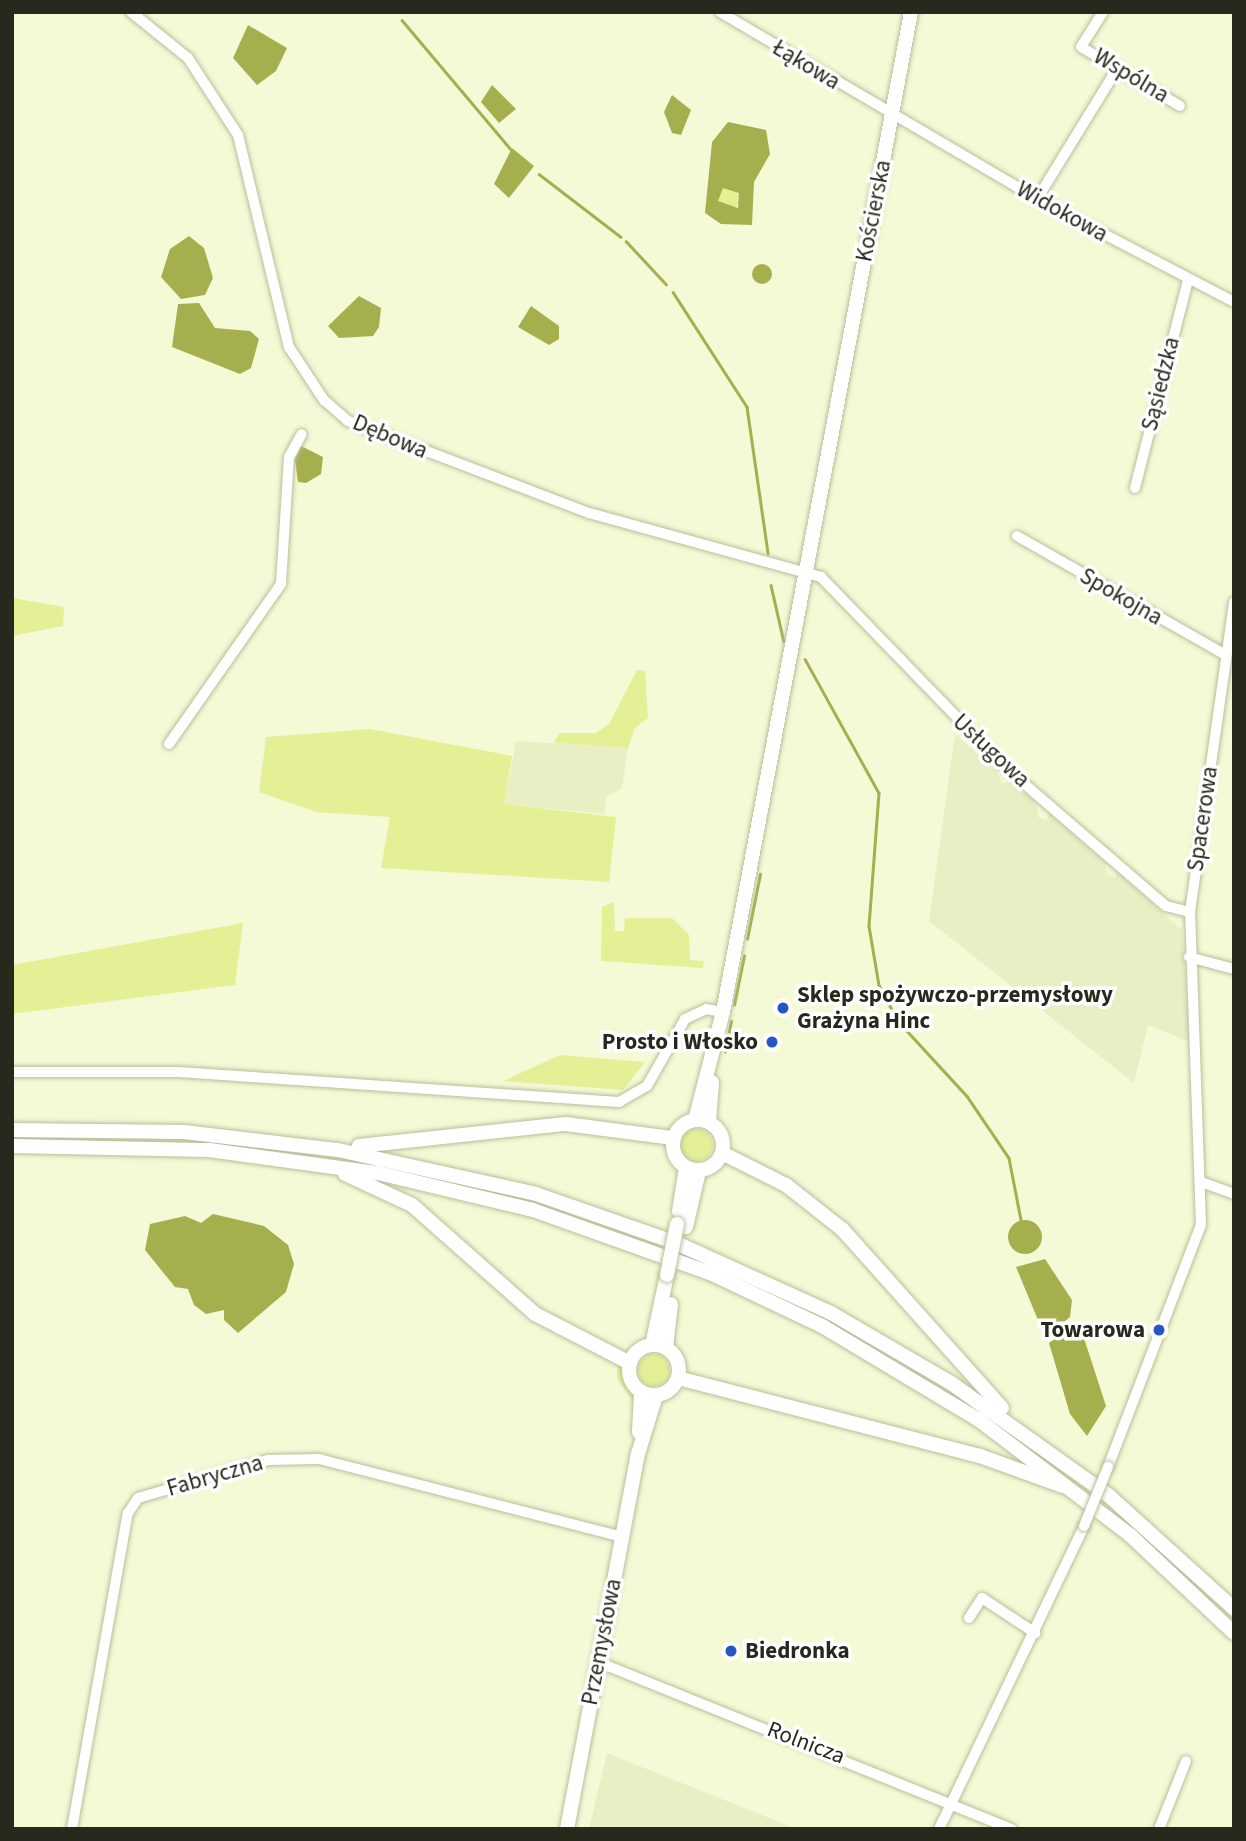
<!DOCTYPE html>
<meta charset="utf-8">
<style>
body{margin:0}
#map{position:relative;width:1246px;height:1841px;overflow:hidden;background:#f5fad6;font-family:"Source Sans 3",sans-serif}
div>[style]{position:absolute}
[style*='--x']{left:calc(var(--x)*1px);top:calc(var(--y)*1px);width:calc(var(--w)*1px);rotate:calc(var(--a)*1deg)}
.built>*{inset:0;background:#e9efc4}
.green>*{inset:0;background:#e5ef96}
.round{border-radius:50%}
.water>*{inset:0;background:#a6af4e}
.stream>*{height:2.5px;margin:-1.25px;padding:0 1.25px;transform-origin:1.25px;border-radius:1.25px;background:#a6af4e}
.roads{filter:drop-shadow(0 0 2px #b9be9c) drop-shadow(0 0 2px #b9be9c)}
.street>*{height:10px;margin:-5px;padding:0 5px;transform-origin:5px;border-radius:5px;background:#fff}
.secondary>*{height:14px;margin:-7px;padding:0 7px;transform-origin:7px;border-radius:7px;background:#fff}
.secondary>.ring{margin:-7px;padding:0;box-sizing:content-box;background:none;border:14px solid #fff;border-radius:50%}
.primary>*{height:14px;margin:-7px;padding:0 7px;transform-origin:7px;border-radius:7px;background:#fff}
.bridges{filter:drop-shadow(0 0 2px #b9be9c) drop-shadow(0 0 2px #b9be9c)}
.street-bridge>*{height:10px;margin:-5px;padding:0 5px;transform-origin:5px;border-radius:5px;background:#fff}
.secondary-bridge>*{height:14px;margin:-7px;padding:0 7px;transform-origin:7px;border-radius:7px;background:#fff}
.dots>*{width:19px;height:19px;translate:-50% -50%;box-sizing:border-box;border:4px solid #fff;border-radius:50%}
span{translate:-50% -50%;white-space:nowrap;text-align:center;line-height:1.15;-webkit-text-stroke:7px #fff;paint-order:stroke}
.street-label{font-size:23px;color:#27291c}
.poi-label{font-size:23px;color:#27291c;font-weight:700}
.left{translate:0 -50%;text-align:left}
.right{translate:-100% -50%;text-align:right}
.frame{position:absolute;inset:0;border:14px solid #27291c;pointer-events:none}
</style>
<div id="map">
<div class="built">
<i style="clip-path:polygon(955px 734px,996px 769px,1002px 783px,1011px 782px,1036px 803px,1039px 818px,1047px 820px,1048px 813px,1105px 862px,1107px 874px,1115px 878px,1117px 872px,1182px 930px,1190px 1042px,1148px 1025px,1134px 1083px,929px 921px)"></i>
<i style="clip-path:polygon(516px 741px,628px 748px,622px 788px,607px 797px,604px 814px,504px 804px)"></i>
<i style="clip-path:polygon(607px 1753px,797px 1829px,589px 1829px)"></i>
</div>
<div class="green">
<i class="round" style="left:718px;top:187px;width:22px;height:22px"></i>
<i style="clip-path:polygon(12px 598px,64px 607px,63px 626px,12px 636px)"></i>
<i style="clip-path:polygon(637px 670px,645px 671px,648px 718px,635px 728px,628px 748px,554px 743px,559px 733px,596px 733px,609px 724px)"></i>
<i style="clip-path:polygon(370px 729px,512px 756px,504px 804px,616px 817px,609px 882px,381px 868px,390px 817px,316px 812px,259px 792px,266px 737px)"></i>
<i style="clip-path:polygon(614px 902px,615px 931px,624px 931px,625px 918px,672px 918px,689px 935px,690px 960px,704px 961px,703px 968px,601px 961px,602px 907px)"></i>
<i style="clip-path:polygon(243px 923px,235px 985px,12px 1014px,12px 965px)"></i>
<i style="clip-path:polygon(560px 1055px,645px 1062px,623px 1090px,503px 1081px)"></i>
<i class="round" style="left:681px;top:1129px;width:32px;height:32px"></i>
<i class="round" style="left:638px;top:1354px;width:32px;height:32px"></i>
<i style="clip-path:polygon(618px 1363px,636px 1397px,637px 1407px,617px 1378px)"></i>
</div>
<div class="water">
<i style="clip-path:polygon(248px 25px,287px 48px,276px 71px,257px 85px,233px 58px)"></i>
<i style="clip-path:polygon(492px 85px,516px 109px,499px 123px,481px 102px)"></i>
<i style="clip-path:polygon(672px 95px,691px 110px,681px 135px,672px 133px,664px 112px)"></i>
<i style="clip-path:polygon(evenodd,728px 122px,766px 130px,770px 154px,754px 182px,752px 225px,721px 224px,705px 213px,712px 142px,728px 122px,723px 188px,739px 193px,738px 208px,718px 201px,723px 188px)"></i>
<i style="clip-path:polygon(512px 148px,534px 166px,509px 198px,494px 184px)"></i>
<i style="clip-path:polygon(189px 236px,204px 248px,213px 278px,205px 295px,181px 299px,161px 277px,170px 249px)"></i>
<i class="round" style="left:752px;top:264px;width:20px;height:20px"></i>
<i style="clip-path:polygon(359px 296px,381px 308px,379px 327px,373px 336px,339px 338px,328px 326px)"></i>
<i style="clip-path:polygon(199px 303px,215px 328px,250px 331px,259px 339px,251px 368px,240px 374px,172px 347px,178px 304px)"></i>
<i style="clip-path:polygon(531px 306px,559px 326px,559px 339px,549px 345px,518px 327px)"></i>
<i style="clip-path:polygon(301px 446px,323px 457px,321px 474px,306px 483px,298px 482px,295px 460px)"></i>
<i style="clip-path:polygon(213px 1214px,264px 1226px,288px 1245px,294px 1264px,286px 1292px,238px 1333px,224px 1320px,224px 1310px,206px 1314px,194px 1305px,188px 1289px,175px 1287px,145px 1250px,150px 1224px,185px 1216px,201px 1223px)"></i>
<i class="round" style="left:1008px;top:1220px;width:34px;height:34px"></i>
<i style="clip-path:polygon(1045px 1259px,1072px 1300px,1070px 1317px,1058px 1327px,1038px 1320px,1016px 1267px)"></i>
<i style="clip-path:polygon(1073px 1326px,1082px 1332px,1106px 1406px,1087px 1436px,1070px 1414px,1049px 1343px)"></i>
</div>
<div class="stream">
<i style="--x:402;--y:20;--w:172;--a:49.9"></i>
<i style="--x:539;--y:174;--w:103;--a:37.5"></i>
<i style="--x:626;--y:241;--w:59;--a:47.1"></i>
<i style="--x:673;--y:292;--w:137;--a:57.2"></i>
<i style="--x:747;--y:407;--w:148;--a:81.8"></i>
<i style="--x:771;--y:585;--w:58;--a:77.2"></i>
<i style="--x:805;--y:659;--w:153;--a:61.1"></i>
<i style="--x:879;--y:793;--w:133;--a:94.3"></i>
<i style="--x:869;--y:926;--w:60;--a:80.4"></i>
<i style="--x:879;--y:985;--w:41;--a:62.2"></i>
<i style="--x:898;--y:1021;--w:102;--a:47.4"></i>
<i style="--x:967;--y:1096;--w:75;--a:55.9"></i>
<i style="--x:1009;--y:1158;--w:63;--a:79"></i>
<i style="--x:747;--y:939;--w:66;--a:-78.7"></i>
<i style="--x:734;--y:1005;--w:50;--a:-78.5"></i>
<i style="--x:725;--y:1052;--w:31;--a:-79"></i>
</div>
<div class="roads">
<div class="street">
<i style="--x:131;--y:12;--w:73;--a:38.9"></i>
<i style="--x:188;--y:58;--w:92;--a:57"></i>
<i style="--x:238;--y:135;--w:218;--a:76.5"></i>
<i style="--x:289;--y:347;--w:64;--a:56.6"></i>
<i style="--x:324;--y:400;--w:32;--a:41"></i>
<i style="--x:348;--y:421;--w:258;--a:20.9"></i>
<i style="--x:589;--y:513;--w:241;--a:15.4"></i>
<i style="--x:821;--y:577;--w:266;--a:45.9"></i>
<i style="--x:1006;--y:768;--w:211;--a:40.8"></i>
<i style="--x:1166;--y:906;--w:25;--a:14"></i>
<i style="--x:720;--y:12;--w:368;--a:30.5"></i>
<i style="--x:1037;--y:199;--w:222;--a:27.6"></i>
<i style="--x:1103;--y:12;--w:41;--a:122.2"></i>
<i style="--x:1081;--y:47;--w:115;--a:30.8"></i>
<i style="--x:1037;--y:199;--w:153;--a:-58.4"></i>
<i style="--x:1135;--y:488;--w:215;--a:-75.7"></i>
<i style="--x:1017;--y:536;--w:241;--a:29.7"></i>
<i style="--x:169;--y:744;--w:195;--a:-55"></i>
<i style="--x:281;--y:584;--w:127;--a:-86.4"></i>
<i style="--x:289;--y:457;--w:26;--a:-61"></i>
<i style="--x:1189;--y:957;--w:47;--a:14.9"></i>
<i style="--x:12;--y:1072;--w:167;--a:0"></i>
<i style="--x:179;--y:1072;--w:441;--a:3.9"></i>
<i style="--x:619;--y:1102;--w:32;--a:-30"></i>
<i style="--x:647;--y:1086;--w:77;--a:-60.4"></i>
<i style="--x:685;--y:1019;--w:23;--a:-25"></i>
<i style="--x:706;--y:1009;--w:17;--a:10"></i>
<i style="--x:1204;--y:1183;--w:32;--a:20"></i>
<i style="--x:1108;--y:1467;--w:259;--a:-69"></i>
<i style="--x:1201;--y:1225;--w:313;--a:-92"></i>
<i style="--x:1190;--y:912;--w:313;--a:-81.9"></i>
<i style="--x:969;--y:1618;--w:24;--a:-57"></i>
<i style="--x:982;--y:1598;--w:64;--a:33.4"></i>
<i style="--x:598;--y:1662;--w:446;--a:22"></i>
<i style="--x:72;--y:1829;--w:321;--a:-80"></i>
<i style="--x:128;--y:1513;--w:18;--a:-56"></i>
<i style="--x:138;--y:1498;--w:135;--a:-16.3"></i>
<i style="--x:268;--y:1460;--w:51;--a:-1.1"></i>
<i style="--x:319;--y:1459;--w:313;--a:14.4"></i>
<i style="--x:939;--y:1829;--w:336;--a:-64.4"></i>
<i style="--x:1159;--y:1829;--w:73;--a:-68.3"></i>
</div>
<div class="secondary">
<i class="ring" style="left:673px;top:1120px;width:36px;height:36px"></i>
<i style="--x:695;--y:1120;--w:112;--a:-75.5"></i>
<i style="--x:723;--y:1012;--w:1018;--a:-79.35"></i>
<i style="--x:709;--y:1122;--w:40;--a:-85.7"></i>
<i style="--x:679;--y:1211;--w:44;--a:-80.8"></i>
<i style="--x:686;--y:1227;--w:57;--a:-76.9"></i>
<i class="ring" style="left:629px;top:1345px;width:36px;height:36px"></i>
<i style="--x:652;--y:1345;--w:72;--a:-77.9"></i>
<i style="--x:666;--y:1348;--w:44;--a:-83.5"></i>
<i style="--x:639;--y:1432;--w:39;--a:-87"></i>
<i style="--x:567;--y:1829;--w:382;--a:-79.3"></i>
<i style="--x:638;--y:1454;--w:61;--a:-72.8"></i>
</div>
<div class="primary">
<i style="--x:12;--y:1130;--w:172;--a:0.7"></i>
<i style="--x:184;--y:1132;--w:155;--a:6.7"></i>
<i style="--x:338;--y:1150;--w:203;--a:12.5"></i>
<i style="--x:536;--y:1194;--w:146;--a:19.2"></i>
<i style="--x:674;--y:1242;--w:172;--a:24.3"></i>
<i style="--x:831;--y:1313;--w:139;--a:30.3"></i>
<i style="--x:951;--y:1383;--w:193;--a:35.5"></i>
<i style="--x:1108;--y:1495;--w:170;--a:42.1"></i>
<i style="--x:12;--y:1146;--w:197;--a:1.2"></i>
<i style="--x:209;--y:1150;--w:171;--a:7.8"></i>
<i style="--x:378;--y:1173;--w:159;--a:13.4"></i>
<i style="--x:533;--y:1210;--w:188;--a:19.6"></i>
<i style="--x:710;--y:1273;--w:126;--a:25.3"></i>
<i style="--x:824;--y:1327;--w:181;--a:31"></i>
<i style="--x:979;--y:1420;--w:191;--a:37.3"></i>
<i style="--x:1131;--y:1536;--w:141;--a:43.3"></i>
<i style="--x:359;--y:1146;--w:208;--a:-6.1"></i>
<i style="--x:566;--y:1124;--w:108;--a:7.5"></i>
<i style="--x:722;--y:1153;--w:72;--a:26.6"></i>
<i style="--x:786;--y:1185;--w:71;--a:38.2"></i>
<i style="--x:842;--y:1229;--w:240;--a:48.2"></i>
<i style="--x:345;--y:1174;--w:74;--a:24.8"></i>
<i style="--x:412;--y:1205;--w:164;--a:41.5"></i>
<i style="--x:535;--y:1314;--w:107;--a:27.3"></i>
<i style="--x:678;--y:1378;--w:312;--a:14.5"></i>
<i style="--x:980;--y:1456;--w:88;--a:19.9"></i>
</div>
</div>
<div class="bridges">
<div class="street-bridge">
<i style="--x:1084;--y:1526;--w:64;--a:-67.9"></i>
</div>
<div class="secondary-bridge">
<i style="--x:667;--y:1275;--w:52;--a:-78.9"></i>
</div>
</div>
<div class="dots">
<i style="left:783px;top:1008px;background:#2755c3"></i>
<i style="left:772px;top:1042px;background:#2755c3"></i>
<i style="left:1159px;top:1330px;background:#2755c3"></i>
<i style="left:731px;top:1651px;background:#2755c3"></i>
</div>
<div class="street-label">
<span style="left:806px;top:65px;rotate:31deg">Łąkowa</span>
<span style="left:1131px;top:76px;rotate:31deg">Wspólna</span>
<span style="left:874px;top:211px;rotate:-79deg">Kościerska</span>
<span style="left:1062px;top:212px;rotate:29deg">Widokowa</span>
<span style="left:1161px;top:384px;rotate:-76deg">Sąsiedzka</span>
<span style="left:390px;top:437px;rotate:23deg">Dębowa</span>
<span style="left:1121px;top:597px;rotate:30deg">Spokojna</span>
<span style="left:991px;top:751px;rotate:43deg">Usługowa</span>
<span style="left:1203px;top:819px;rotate:-82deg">Spacerowa</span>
<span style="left:215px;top:1476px;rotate:-16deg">Fabryczna</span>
<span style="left:602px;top:1642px;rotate:-79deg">Przemysłowa</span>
<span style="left:806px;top:1743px;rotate:21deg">Rolnicza</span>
</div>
<div class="poi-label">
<span class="left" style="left:797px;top:1008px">Sklep spożywczo-przemysłowy<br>Grażyna Hinc</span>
<span class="right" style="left:758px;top:1042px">Prosto i Włosko</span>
<span class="right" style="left:1145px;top:1330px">Towarowa</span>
<span class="left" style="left:745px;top:1651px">Biedronka</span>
</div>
<div class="frame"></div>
</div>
